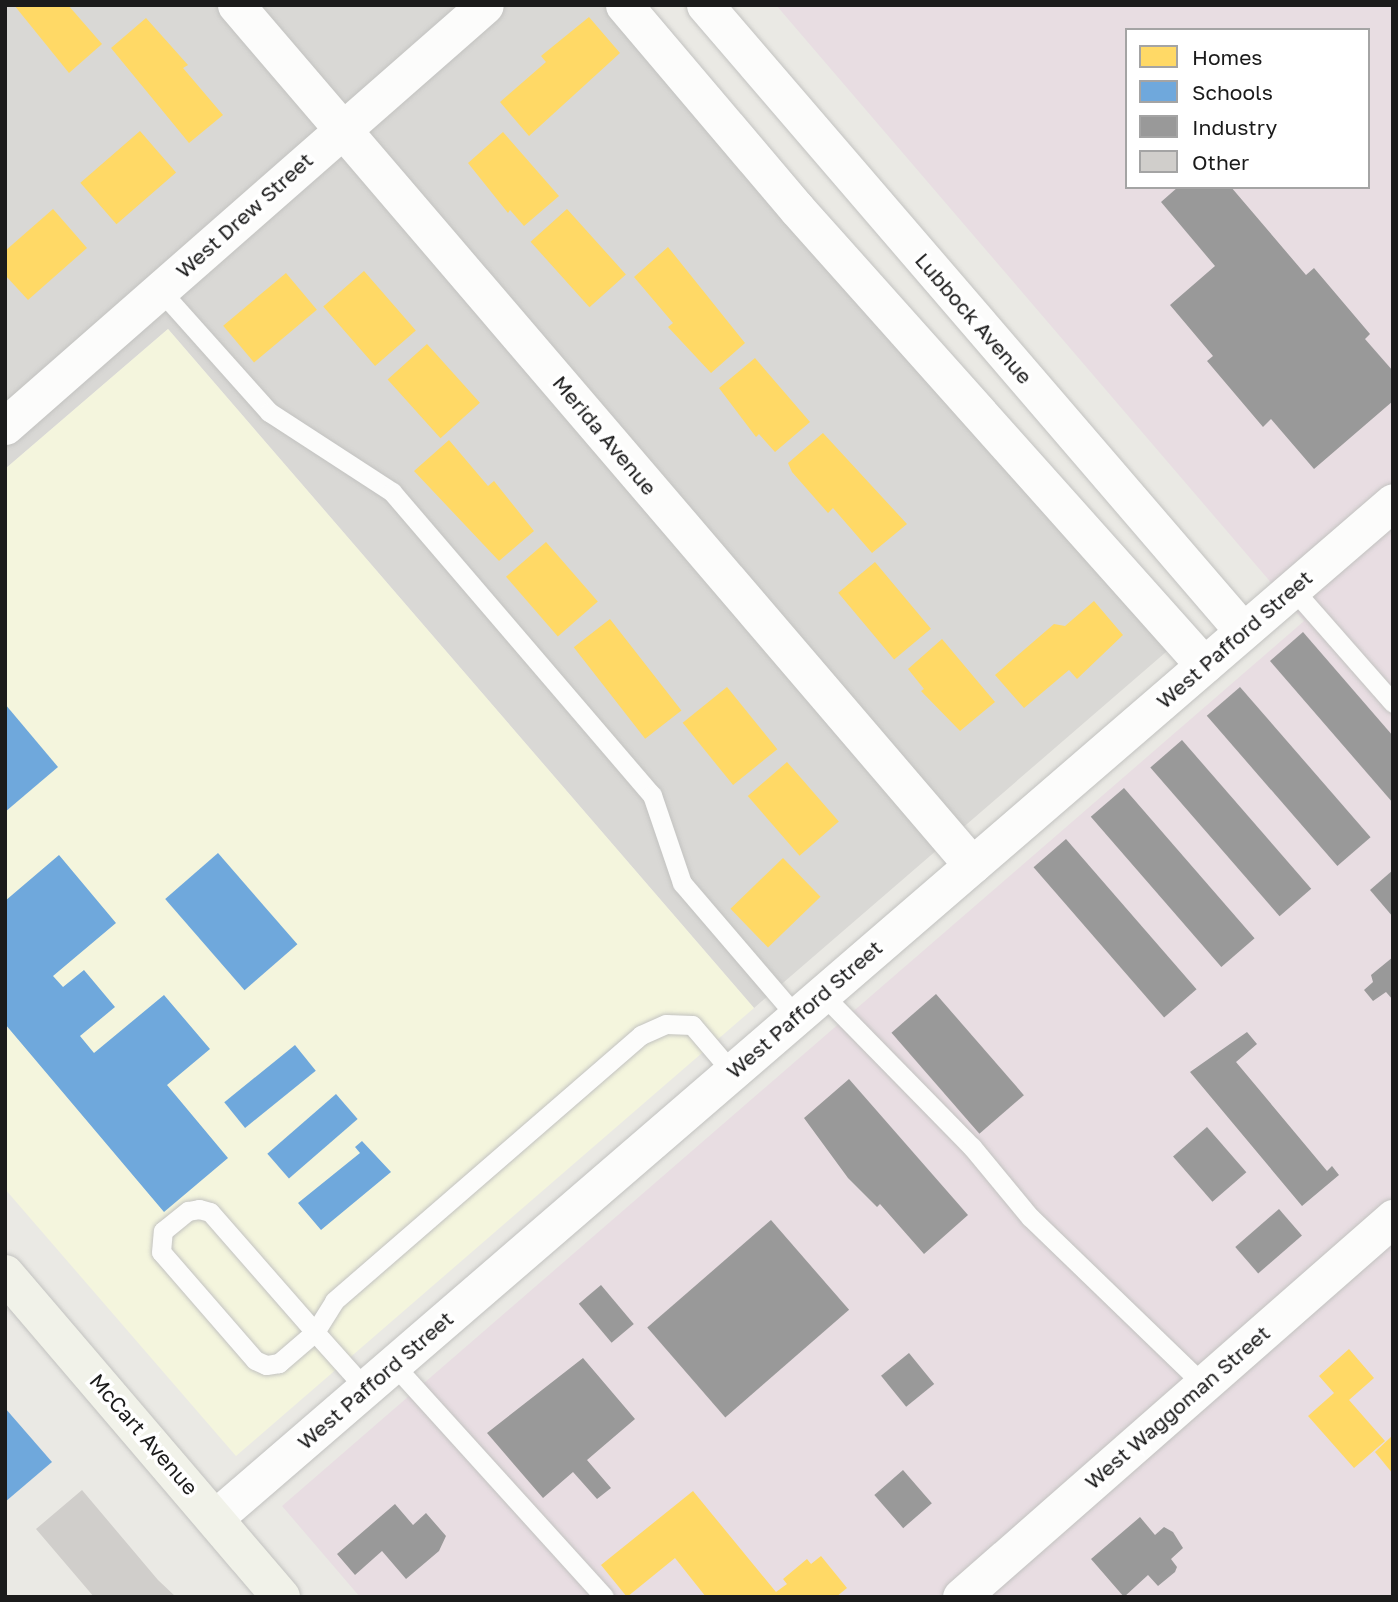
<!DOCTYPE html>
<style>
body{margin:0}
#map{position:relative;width:1398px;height:1602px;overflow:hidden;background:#eae9e4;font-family:"Golos Text",sans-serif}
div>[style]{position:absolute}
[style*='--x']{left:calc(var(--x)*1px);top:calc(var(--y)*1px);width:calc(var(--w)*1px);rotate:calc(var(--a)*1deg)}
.residential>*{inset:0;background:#d9d8d5}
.industrial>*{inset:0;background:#e8dde2}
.education>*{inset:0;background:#f4f5dd}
.homes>*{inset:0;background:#ffd966;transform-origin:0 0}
.schools>*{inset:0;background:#6fa8dc;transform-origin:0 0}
.industry>*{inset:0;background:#999;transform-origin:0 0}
.building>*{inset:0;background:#d0cecb}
.roads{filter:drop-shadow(0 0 2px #c2c2c0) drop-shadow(0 0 2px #c2c2c0)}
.lane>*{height:19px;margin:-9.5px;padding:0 9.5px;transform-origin:9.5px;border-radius:9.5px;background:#fcfcfb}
.street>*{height:37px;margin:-18.5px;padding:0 18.5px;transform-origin:18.5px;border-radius:18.5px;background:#fcfcfb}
.secondary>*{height:38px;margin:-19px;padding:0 19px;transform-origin:19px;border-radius:19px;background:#f1f2e9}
span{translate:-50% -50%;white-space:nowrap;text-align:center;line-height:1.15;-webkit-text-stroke:7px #fff;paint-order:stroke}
.street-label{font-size:21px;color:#1b1b1b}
.frame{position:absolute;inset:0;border:7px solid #1b1b1b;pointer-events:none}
.legend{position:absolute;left:1125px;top:28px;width:245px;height:161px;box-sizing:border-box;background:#fff;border:2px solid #a4a4a4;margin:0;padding:9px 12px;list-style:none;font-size:21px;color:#1b1b1b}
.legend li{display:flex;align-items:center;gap:14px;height:35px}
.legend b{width:35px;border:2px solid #a4a4a4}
</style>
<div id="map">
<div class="residential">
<i style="clip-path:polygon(5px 5px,646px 5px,1188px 633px,754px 1008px,168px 329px,5px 469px)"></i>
</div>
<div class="industrial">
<i style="clip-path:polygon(evenodd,776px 5px,1393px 5px,1393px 1597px,360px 1597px,282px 1506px,1304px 621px,776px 5px,1127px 30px,1368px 30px,1368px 187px,1127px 187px,1127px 30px)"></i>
</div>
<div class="education">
<i style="clip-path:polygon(168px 329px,754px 1008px,236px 1456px,5px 1189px,5px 469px)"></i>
</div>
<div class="homes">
<i style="clip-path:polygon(14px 5px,68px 5px,102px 44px,69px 73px)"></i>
<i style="clip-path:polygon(589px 17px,620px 53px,529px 136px,500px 102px,546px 62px,541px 56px)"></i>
<i style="clip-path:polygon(146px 18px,188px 65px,183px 68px,223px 115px,189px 143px,111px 48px)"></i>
<i style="left:140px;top:131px;width:55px;height:79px;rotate:49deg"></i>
<i style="clip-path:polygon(503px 132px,559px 196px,524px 226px,510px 210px,508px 213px,468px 163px)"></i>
<i style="clip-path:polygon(53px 209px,87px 248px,28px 300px,5px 275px,5px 251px)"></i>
<i style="left:567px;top:209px;width:88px;height:49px;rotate:48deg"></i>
<i style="clip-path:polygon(668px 247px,745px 343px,711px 373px,668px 327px,673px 323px,634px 277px)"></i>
<i style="left:364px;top:271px;width:79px;height:54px;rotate:49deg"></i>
<i style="left:286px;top:273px;width:48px;height:82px;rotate:50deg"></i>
<i style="left:427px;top:344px;width:79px;height:53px;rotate:48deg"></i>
<i style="clip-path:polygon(755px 358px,810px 422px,775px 452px,759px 434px,756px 437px,719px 388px)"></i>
<i style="clip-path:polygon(823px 433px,907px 524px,872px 553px,833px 508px,828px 513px,792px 472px,788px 463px)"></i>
<i style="clip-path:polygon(449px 440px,488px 486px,494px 481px,534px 531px,499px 561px,414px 471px)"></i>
<i style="left:546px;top:542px;width:79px;height:53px;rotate:49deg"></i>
<i style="left:875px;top:562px;width:87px;height:48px;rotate:50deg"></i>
<i style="clip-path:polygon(1094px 601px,1123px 635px,1077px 679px,1069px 670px,1024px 708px,995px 675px,1054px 624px,1065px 626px)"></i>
<i style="left:610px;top:619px;width:116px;height:46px;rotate:52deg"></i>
<i style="clip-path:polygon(942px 639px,995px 702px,960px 731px,921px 691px,924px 689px,908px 669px)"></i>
<i style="left:727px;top:687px;width:80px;height:57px;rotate:51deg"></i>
<i style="left:787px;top:762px;width:79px;height:52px;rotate:49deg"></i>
<i style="left:783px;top:858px;width:54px;height:73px;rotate:46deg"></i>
<i style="clip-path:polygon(1349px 1349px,1374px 1378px,1349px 1400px,1385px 1441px,1354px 1468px,1308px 1416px,1334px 1393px,1319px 1376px)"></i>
<i style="clip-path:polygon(1393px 1435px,1393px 1474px,1375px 1452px)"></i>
<i style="clip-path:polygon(693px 1491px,776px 1592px,787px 1584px,783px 1579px,807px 1559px,811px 1564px,821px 1556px,847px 1588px,836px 1597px,706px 1597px,675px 1558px,627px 1597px,601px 1565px)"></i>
</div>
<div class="schools">
<i style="clip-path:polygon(5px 704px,58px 767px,5px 812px)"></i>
<i style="left:218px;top:853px;width:121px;height:70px;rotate:49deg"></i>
<i style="clip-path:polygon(59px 855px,116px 923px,53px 976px,63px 987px,84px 970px,115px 1007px,80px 1036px,94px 1053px,164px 995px,210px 1049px,167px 1085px,228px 1158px,164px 1212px,5px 1024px,5px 901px)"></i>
<i style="left:295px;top:1045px;width:33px;height:91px;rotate:51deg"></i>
<i style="left:336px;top:1094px;width:33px;height:91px;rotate:49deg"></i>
<i style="clip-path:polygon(362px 1141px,391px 1172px,321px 1230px,298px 1203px,360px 1153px,355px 1147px)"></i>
<i style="clip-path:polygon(5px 1408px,52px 1462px,5px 1502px)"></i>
</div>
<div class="industry">
<i style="clip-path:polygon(1178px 187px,1231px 187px,1306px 275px,1314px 268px,1370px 334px,1365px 339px,1393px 371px,1393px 401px,1314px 469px,1271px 419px,1263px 427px,1207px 361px,1213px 356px,1170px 305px,1215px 266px,1161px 202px)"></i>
<i style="clip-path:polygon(1303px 632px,1393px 736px,1393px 803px,1270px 661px)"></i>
<i style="left:1240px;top:687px;width:199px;height:44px;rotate:49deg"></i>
<i style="left:1182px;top:740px;width:197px;height:42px;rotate:49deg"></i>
<i style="left:1124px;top:788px;width:199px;height:44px;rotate:49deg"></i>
<i style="left:1066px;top:839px;width:199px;height:43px;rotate:49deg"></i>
<i style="clip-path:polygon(1393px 870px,1393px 917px,1370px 890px)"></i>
<i style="clip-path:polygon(1393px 957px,1393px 1000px,1386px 992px,1373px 1001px,1364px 990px,1373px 982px,1371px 975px)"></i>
<i style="left:936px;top:994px;width:134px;height:59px;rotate:49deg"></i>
<i style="clip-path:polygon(1247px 1032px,1257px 1044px,1236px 1062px,1327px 1171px,1332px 1166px,1339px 1175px,1302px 1206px,1190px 1072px)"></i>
<i style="clip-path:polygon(849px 1079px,968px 1215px,924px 1254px,880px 1204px,877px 1207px,848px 1178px,804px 1118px)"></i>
<i style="left:1207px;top:1127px;width:60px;height:45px;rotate:49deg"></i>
<i style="left:1279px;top:1209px;width:35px;height:58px;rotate:49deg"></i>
<i style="left:771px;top:1220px;width:119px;height:164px;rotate:49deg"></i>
<i style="left:601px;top:1285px;width:51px;height:29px;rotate:50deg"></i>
<i style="left:909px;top:1353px;width:40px;height:36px;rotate:51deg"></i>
<i style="clip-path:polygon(583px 1358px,635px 1419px,587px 1460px,611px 1488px,597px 1499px,573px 1472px,543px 1498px,487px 1433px)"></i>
<i style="left:903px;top:1470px;width:44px;height:38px;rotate:49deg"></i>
<i style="clip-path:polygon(395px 1504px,413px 1525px,426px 1513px,446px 1536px,439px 1551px,406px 1579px,382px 1551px,355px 1575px,337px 1554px)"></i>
<i style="clip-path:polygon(1140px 1517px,1155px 1535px,1164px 1527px,1173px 1532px,1183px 1548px,1171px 1559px,1177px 1567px,1175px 1572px,1158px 1586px,1148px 1575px,1124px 1597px,1091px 1559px)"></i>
</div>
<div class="building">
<i style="clip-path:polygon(82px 1490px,158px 1580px,176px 1597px,94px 1597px,36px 1529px)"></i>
</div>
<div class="roads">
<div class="lane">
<i style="--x:160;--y:290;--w:164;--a:48.2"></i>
<i style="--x:269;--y:412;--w:147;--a:33"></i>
<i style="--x:392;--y:492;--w:399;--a:49.4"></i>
<i style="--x:652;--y:795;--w:93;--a:71.2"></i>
<i style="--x:682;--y:883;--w:175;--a:49.4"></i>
<i style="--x:1292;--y:588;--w:153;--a:48.7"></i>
<i style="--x:822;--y:994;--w:214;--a:45.6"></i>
<i style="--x:972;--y:1147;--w:91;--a:50.4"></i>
<i style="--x:1030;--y:1217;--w:240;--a:44"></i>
<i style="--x:199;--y:1209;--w:11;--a:15"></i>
<i style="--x:210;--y:1212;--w:159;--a:48.8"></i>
<i style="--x:315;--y:1332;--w:48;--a:139.3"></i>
<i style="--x:279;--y:1363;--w:13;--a:171"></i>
<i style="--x:266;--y:1365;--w:12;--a:-156"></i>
<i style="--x:255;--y:1360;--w:143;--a:-131"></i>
<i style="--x:161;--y:1252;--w:21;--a:-85"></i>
<i style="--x:163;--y:1231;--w:32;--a:-39"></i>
<i style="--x:188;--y:1211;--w:11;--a:-10"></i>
<i style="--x:393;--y:1364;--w:314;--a:47.8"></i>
<i style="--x:365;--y:1388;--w:75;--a:-131.8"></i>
<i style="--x:315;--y:1332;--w:36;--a:-58"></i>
<i style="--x:334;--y:1301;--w:406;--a:-40.9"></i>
<i style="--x:641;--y:1035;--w:27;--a:-24"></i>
<i style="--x:666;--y:1024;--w:26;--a:2"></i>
<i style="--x:692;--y:1025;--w:62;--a:49.6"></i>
</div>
<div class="street">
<i style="--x:236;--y:5;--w:1132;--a:49.44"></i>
<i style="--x:624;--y:5;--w:267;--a:49.7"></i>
<i style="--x:797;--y:209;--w:611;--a:48.25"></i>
<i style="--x:705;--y:5;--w:825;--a:49.32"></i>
<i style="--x:5;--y:426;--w:638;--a:-41.25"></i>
<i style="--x:216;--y:1517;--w:1554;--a:-40.77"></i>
<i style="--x:961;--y:1597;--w:575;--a:-41.26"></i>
</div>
<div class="secondary">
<i style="--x:5;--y:1274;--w:425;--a:49.5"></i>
</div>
</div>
<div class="street-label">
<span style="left:244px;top:215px;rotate:-42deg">West Drew Street</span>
<span style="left:974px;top:318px;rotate:49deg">Lubbock Avenue</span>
<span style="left:605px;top:435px;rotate:50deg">Merida Avenue</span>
<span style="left:1234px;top:639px;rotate:-41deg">West Pafford Street</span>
<span style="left:804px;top:1009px;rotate:-41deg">West Pafford Street</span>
<span style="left:375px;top:1380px;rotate:-41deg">West Pafford Street</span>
<span style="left:1177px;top:1407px;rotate:-41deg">West Waggoman Street</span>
<span style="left:144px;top:1434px;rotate:49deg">McCart Avenue</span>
</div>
<div class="frame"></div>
<ul class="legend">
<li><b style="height:19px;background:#ffd966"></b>Homes</li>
<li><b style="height:19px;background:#6fa8dc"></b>Schools</li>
<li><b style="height:19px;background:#999"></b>Industry</li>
<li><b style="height:19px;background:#d0cecb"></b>Other</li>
</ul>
</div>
